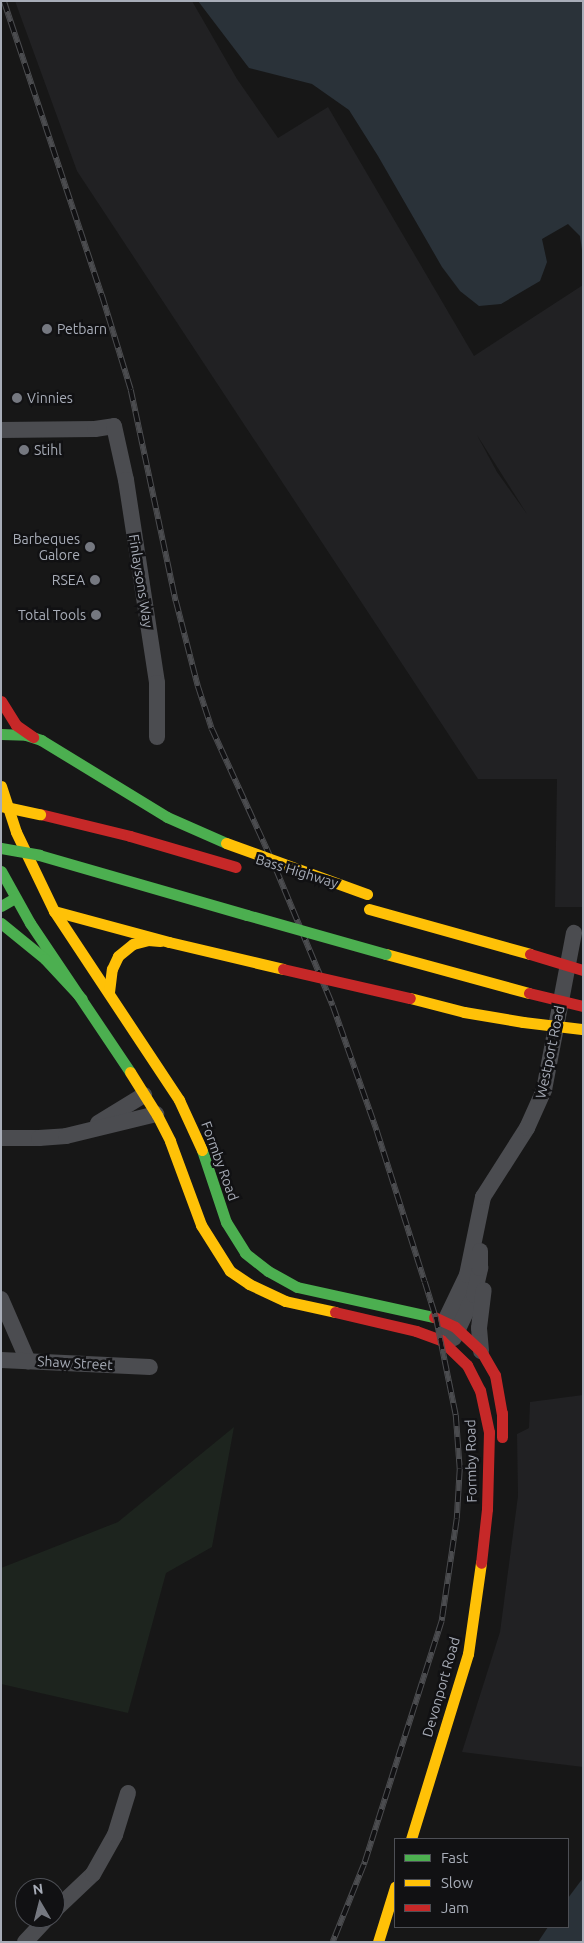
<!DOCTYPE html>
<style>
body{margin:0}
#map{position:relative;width:584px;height:1943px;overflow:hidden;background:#171717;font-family:Ubuntu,sans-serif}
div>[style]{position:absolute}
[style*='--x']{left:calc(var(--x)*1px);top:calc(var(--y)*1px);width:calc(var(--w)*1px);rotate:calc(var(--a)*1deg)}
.built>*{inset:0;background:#212123}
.green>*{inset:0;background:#1d241e}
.water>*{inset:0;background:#2a3239}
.street>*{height:16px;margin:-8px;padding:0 8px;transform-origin:8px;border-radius:8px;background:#4b4c50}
.fast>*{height:11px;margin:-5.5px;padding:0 5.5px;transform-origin:5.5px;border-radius:5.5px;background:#4caf50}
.slow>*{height:11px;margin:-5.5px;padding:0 5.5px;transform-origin:5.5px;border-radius:5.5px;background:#ffc107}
.jam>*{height:11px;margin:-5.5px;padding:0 5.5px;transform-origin:5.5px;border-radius:5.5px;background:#c62828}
.rail>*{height:5.5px;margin-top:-2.75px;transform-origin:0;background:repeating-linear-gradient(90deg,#111113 0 11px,#4b4c4f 0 22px);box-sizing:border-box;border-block:1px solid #4b4c4f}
.fast-bridge>*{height:11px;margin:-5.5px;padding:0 5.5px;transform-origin:5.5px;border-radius:5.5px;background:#4caf50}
.slow-bridge>*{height:11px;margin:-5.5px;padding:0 5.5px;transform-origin:5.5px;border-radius:5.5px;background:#ffc107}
.jam-bridge>*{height:11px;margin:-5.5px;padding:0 5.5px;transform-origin:5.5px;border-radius:5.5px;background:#c62828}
.dots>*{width:14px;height:14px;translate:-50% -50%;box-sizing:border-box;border:2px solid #111113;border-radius:50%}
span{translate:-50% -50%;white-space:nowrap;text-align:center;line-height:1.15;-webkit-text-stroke:5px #111113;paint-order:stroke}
.poi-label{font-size:14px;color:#a8adb8}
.left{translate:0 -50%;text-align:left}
.right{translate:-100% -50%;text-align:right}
.street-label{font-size:14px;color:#a8adb8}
.frame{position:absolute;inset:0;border:2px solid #a8adb8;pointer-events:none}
.legend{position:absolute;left:394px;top:1838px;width:175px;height:90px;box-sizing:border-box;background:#111113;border:1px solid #4d4f55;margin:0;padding:6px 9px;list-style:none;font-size:15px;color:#a8adb8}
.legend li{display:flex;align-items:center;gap:10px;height:25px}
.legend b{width:25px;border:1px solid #4d4f55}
.north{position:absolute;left:15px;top:1878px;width:50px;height:50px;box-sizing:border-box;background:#111113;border:1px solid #4d4f55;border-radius:50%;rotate:352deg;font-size:14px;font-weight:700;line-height:20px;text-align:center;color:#a8adb8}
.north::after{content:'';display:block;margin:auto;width:18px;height:22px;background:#757880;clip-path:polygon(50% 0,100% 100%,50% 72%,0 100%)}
</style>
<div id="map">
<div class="built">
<i style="clip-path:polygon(evenodd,15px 1px,192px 1px,237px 79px,278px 138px,328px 107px,474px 356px,583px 285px,583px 907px,555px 907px,557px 779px,478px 779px,77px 171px,15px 1px,477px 435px,527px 514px,497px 472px,477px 435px)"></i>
<i style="clip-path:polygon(583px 1395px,583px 1767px,462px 1752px,500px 1632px,518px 1496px,517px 1434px,529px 1428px,530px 1402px)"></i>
</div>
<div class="green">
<i style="clip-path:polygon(234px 1427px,212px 1547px,166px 1573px,128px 1713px,1px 1684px,1px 1568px,118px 1522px)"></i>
</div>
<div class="water">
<i style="clip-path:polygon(198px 1px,583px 1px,583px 257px,580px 236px,568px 224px,542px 239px,547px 262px,540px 281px,501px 304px,479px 306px,460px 291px,442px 267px,378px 156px,349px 110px,312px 84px,249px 68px)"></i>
<i style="clip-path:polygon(583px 1878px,583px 1942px,538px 1942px,548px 1927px,568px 1927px,568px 1898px)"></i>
</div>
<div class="street">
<i style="--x:1;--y:430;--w:94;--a:-0.6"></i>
<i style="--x:95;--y:429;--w:19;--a:-9"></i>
<i style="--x:114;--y:426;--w:55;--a:77.5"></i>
<i style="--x:126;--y:480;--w:205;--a:81.3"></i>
<i style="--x:157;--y:683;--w:54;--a:90"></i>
<i style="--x:98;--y:1123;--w:54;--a:-31.3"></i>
<i style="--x:1;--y:1138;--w:38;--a:0"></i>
<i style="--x:39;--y:1138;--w:27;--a:-4"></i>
<i style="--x:66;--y:1136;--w:93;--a:-13.7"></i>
<i style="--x:1;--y:1299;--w:68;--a:66.5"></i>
<i style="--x:444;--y:1332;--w:11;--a:-85"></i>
<i style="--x:445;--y:1321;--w:51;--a:-64.4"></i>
<i style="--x:467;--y:1275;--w:80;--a:-78.4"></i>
<i style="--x:483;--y:1197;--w:82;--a:-57.5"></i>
<i style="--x:527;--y:1128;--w:42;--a:-65.9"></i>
<i style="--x:544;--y:1090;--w:160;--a:-79.2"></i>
<i style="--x:454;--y:1338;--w:47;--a:-65.1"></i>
<i style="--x:474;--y:1295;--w:28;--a:-77"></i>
<i style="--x:480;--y:1268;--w:17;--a:-90"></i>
<i style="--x:481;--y:1351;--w:23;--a:-95"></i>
<i style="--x:479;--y:1328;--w:38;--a:-83"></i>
<i style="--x:1;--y:1360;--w:149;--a:2.7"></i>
<i style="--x:55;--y:1910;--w:52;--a:-43.5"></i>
<i style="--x:93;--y:1874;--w:45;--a:-60.6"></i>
<i style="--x:115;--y:1835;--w:44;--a:-72.8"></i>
<i style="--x:25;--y:1942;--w:33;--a:-47"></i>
</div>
<div class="fast">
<i style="--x:1;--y:734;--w:25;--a:2"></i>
<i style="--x:26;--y:735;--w:16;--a:18"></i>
<i style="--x:41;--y:740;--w:148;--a:31.4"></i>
<i style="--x:167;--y:817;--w:64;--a:23.8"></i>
<i style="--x:39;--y:855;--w:216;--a:16.1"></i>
<i style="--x:1;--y:871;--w:60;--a:60.9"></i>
<i style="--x:30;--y:923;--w:179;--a:56.1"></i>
<i style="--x:1;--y:906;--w:16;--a:-30"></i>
<i style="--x:1;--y:923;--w:57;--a:39.3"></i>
<i style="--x:45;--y:959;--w:54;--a:47.2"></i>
<i style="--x:202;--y:1150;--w:76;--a:71.6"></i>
<i style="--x:226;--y:1222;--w:36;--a:58"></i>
<i style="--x:245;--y:1253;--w:29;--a:38"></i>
<i style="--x:268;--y:1271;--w:33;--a:29"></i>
<i style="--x:297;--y:1287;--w:140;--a:12.4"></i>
</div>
<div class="slow">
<i style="--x:1;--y:786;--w:48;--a:71.9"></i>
<i style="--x:16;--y:832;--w:88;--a:64.3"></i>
<i style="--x:54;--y:911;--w:227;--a:56.5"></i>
<i style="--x:179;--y:1100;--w:55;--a:65.3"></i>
<i style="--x:369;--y:909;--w:167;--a:15.6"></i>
<i style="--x:54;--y:911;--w:119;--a:15.1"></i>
<i style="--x:169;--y:942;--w:117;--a:13.3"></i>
<i style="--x:386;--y:954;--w:148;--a:15.3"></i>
<i style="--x:109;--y:992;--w:23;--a:-83"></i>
<i style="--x:112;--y:969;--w:14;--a:-65"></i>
<i style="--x:118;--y:956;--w:19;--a:-39"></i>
<i style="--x:133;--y:944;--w:16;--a:-15"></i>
<i style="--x:148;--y:940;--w:12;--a:5"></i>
<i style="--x:410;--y:998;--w:56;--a:14.5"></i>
<i style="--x:464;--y:1012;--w:60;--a:9.6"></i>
<i style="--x:130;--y:1072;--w:51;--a:57.9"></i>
<i style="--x:157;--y:1115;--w:29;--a:63"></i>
<i style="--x:170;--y:1141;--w:90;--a:69.7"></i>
<i style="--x:201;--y:1225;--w:54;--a:57.8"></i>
<i style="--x:230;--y:1271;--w:23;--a:34"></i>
<i style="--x:249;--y:1284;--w:40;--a:25"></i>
<i style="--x:285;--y:1301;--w:51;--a:12.4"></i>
<i style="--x:411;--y:1839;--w:194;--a:-72.9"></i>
<i style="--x:468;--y:1654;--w:92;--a:-81.9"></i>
<i style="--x:378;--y:1942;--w:58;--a:-72.8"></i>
</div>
<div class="jam">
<i style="--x:1;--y:701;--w:28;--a:58"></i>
<i style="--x:16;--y:725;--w:21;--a:35"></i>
<i style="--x:40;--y:814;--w:93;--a:13.7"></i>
<i style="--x:130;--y:836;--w:110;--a:16.3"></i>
<i style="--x:335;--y:1312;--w:83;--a:13.2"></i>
<i style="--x:416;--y:1331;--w:27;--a:20"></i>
<i style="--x:441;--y:1340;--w:36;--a:44"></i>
<i style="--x:467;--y:1365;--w:28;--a:63"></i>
<i style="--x:480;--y:1390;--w:43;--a:77.9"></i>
<i style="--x:489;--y:1432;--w:77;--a:91.5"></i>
<i style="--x:487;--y:1509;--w:54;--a:96.3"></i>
<i style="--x:434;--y:1317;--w:23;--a:25"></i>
<i style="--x:455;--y:1327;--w:35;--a:43"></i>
<i style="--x:481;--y:1351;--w:28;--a:60"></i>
<i style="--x:495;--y:1375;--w:39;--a:80"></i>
<i style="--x:502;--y:1413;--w:24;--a:90"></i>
</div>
<div class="rail">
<i style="--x:4;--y:1;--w:310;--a:71.6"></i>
<i style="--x:102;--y:295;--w:99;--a:73"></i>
<i style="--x:131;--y:390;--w:216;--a:78"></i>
<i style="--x:176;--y:601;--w:88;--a:75.5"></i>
<i style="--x:198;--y:686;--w:45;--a:72"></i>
<i style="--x:212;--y:729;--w:154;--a:65.4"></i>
<i style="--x:276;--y:869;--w:148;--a:67.4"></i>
<i style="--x:333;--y:1006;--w:133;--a:70.6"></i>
<i style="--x:377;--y:1131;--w:158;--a:72.4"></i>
<i style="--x:425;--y:1282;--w:37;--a:73"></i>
<i style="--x:436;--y:1317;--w:100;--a:78.5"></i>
<i style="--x:456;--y:1415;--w:54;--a:85.8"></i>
<i style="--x:460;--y:1469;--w:50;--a:93.4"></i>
<i style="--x:457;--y:1519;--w:103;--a:98.4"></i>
<i style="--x:442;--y:1621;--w:256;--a:107.7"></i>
<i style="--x:364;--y:1865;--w:83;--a:111.9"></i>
</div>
<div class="fast-bridge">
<i style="--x:1;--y:848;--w:39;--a:10"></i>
<i style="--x:247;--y:915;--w:144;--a:15.7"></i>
</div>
<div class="slow-bridge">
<i style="--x:1;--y:806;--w:40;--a:12"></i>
<i style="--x:226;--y:843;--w:150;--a:19.9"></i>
<i style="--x:523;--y:1022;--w:59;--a:6.8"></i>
</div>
<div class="jam-bridge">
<i style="--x:530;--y:954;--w:55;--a:16.8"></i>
<i style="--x:283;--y:969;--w:130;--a:12.9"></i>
<i style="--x:529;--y:993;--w:56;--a:13.5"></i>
</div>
<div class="dots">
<i style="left:47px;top:329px;background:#757880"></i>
<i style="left:17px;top:398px;background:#757880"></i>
<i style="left:24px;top:450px;background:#757880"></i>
<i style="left:90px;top:547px;background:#757880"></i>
<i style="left:95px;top:580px;background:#757880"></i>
<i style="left:96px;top:615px;background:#757880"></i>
</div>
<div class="poi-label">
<span class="left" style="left:57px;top:329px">Petbarn</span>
<span class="left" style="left:27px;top:398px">Vinnies</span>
<span class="left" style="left:34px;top:450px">Stihl</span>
<span class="right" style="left:80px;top:547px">Barbeques<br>Galore</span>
<span class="right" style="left:85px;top:580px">RSEA</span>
<span class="right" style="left:86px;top:615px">Total Tools</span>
</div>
<div class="street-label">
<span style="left:141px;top:581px;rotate:81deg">Finlaysons Way</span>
<span style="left:297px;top:871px;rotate:17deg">Bass Highway</span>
<span style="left:550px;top:1052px;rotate:-78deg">Westport Road</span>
<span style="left:220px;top:1161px;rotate:70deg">Formby Road</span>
<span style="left:75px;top:1363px;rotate:3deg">Shaw Street</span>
<span style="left:471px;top:1461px;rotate:-91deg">Formby Road</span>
<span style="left:441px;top:1687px;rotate:-74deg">Devonport Road</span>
</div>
<div class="frame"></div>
<ul class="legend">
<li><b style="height:6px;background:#4caf50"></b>Fast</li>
<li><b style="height:6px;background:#ffc107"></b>Slow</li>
<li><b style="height:6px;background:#c62828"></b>Jam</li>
</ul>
<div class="north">N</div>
</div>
